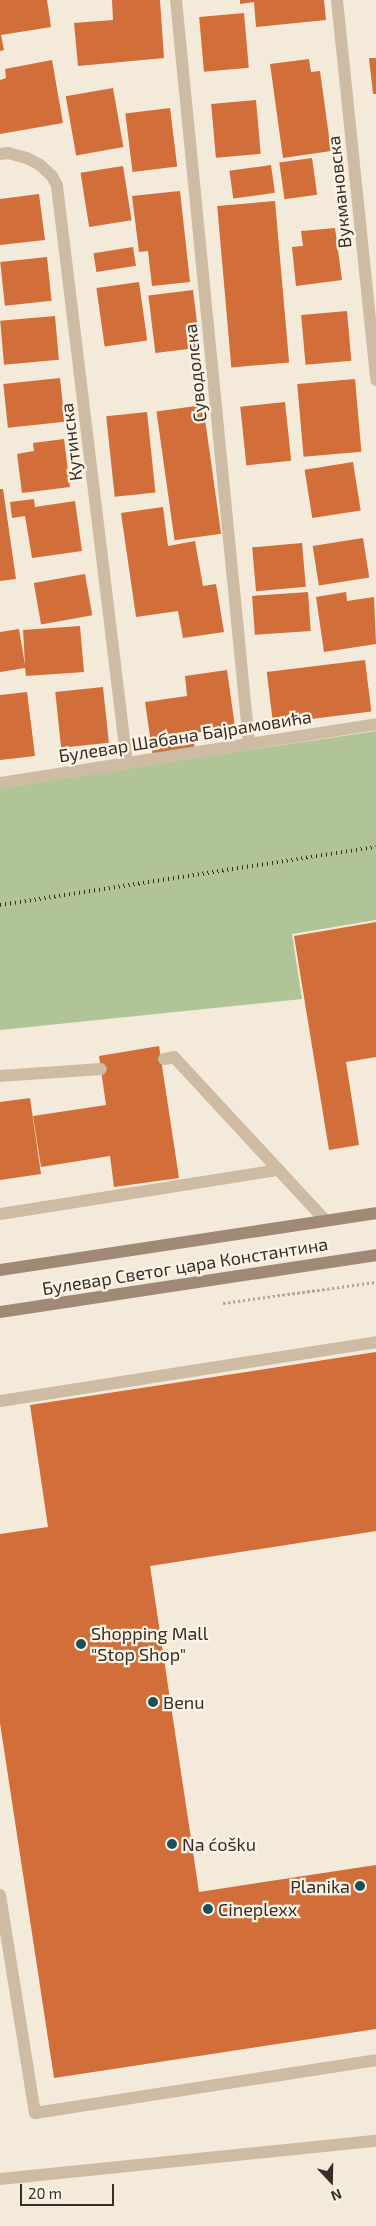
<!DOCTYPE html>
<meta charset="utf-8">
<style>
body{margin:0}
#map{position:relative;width:376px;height:2226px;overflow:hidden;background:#f4ead9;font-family:"Exo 2",sans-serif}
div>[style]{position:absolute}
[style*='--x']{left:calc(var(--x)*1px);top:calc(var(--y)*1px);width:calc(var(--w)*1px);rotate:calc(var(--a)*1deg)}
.green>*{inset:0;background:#b0c498}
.building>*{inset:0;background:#d16e3a;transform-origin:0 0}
.path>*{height:3px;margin-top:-1.5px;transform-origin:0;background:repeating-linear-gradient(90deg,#b9a58e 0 2.5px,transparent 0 5px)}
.lane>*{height:12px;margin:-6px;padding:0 6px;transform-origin:6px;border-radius:6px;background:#cdbba4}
.street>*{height:12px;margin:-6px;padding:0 6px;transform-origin:6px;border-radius:6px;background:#cdbba4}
.secondary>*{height:12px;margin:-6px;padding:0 6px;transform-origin:6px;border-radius:6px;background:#a08975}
.rail>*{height:4px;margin-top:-2px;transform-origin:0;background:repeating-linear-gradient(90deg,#372d26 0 1px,transparent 0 5px)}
.dots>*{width:14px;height:14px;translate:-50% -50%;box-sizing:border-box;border:2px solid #fbf3e6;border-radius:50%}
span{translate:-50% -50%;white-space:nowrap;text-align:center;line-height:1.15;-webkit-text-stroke:4.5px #fbf3e6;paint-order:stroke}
.street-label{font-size:18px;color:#372d26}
.poi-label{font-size:18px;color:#372d26}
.left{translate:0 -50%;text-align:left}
.right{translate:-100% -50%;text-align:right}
.north{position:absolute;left:306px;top:2156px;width:50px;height:50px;-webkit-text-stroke:4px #fbf3e6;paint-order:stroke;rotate:159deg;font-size:14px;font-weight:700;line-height:20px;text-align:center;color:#372d26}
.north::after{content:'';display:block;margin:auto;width:18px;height:22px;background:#372d26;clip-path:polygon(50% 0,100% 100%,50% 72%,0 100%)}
.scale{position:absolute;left:20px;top:2184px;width:94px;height:22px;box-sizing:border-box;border:2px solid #372d26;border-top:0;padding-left:6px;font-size:15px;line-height:18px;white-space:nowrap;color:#372d26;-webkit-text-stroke:4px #fbf3e6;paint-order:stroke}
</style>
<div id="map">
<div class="green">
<i style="clip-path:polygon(376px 731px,376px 920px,292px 934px,302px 999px,0 1030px,0 787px)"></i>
</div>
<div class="building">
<i style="clip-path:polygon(0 0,47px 0,51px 27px,1px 35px,4px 50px,0 51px)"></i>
<i style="clip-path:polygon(112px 0,160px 0,164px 58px,78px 66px,74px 23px,113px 20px)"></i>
<i style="clip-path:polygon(240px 0,324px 0,326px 20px,256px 27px,254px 2px,240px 4px)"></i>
<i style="left:244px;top:13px;width:55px;height:45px;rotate:85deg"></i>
<i style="clip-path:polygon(369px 58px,376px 58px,376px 94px,373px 94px)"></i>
<i style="clip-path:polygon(309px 59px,311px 72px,320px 71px,331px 151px,283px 158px,270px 64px)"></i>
<i style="clip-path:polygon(52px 60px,63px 123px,0 134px,0 80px,6px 78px,5px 69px)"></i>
<i style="left:113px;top:88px;width:60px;height:48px;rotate:80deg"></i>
<i style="left:256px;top:100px;width:54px;height:45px;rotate:85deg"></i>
<i style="left:170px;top:108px;width:59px;height:45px;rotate:83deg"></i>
<i style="left:312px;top:158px;width:37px;height:33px;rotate:82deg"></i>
<i style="left:271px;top:165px;width:28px;height:42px;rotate:82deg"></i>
<i style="left:123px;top:166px;width:55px;height:43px;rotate:81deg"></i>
<i style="clip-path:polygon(180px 191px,190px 282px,152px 286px,148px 251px,139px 252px,132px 196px)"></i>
<i style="clip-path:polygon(39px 194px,45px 240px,0 245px,0 199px)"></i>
<i style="left:275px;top:201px;width:162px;height:58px;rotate:85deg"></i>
<i style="clip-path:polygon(335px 228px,342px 280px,296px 286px,292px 247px,303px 246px,301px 231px)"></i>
<i style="left:133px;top:247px;width:19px;height:40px;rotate:81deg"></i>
<i style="left:47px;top:257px;width:44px;height:47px;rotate:84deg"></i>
<i style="left:139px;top:282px;width:59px;height:43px;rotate:82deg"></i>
<i style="left:193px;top:290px;width:58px;height:45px;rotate:83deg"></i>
<i style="left:347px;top:311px;width:50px;height:46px;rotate:85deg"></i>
<i style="left:55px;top:316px;width:44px;height:55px;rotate:85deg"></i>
<i style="left:60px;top:378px;width:44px;height:57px;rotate:84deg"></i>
<i style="left:355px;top:379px;width:73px;height:58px;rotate:85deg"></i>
<i style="left:285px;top:402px;width:59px;height:45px;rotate:84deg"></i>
<i style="left:203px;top:405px;width:130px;height:47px;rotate:82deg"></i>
<i style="left:147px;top:412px;width:81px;height:41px;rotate:84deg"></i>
<i style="clip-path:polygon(64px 439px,70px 487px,22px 493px,17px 454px,34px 451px,33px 443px)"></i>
<i style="left:353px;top:462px;width:49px;height:49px;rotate:81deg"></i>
<i style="clip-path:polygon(0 489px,3px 489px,16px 579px,0 581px)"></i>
<i style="clip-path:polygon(34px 499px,35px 507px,75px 501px,82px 551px,32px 558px,25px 516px,12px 518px,10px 502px)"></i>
<i style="clip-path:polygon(163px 507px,168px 546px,195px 541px,203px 586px,216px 584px,224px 632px,183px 638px,178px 611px,136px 617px,121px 513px)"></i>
<i style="left:363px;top:538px;width:40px;height:51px;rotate:81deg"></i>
<i style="left:302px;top:543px;width:44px;height:50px;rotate:85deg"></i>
<i style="left:85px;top:574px;width:42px;height:52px;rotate:80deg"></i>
<i style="left:308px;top:592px;width:39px;height:56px;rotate:86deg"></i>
<i style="clip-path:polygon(346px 592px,347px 601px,374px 597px,376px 644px,324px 652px,316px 597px)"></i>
<i style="clip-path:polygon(80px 626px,84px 672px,26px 676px,25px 668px,0 672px,0 632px,19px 629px,25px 665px,23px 630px)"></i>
<i style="left:365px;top:660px;width:52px;height:99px;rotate:83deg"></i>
<i style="clip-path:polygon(227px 670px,235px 727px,193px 733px,195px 750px,153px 757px,145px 702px,187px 696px,185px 676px)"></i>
<i style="left:103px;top:687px;width:56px;height:48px;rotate:84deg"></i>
<i style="clip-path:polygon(27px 692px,35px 756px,0 760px,0 695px)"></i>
<i style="clip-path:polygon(376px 922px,376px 1057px,346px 1062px,359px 1145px,329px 1150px,294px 936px)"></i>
<i style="clip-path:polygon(159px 1046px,179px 1178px,114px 1187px,110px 1156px,41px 1167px,33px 1116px,106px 1105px,99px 1056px)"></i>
<i style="clip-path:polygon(30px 1098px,41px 1174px,0 1180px,0 1102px)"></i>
<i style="clip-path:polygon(376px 1352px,376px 1531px,150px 1566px,199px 1892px,376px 1865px,376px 2029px,54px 2078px,0 1723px,0 1534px,48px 1527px,30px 1405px)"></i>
</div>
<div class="path">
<i style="--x:223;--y:1303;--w:154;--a:-7.8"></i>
</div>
<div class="lane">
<i style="--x:164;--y:1059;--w:10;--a:-11"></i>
<i style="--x:174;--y:1057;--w:222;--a:47.2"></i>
<i style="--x:0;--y:1076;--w:101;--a:-4"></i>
<i style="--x:0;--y:1214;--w:282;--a:-9"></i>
<i style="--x:0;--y:1401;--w:381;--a:-8.9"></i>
<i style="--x:0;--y:1895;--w:221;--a:80.9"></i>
<i style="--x:35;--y:2113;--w:345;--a:-8.8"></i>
<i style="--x:0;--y:2179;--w:378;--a:-5.8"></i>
</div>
<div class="street">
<i style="--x:176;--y:0;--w:747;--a:84.39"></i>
<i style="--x:337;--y:0;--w:382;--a:84.1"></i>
<i style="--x:0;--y:154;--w:8;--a:-7"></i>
<i style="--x:8;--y:153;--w:20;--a:15"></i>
<i style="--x:27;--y:158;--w:15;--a:28"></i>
<i style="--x:40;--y:165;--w:16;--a:43"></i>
<i style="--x:52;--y:176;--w:11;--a:63"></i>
<i style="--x:57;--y:186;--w:582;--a:83.09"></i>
<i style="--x:0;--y:783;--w:381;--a:-8.9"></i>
</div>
<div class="secondary">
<i style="--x:0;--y:1270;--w:380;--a:-8.6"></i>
<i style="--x:0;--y:1312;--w:380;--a:-8.6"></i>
</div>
<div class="rail">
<i style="--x:0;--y:905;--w:380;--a:-8.8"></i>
</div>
<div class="dots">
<i style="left:81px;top:1644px;background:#18515c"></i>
<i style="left:153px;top:1702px;background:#18515c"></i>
<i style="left:172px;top:1844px;background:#18515c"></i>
<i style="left:360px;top:1886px;background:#18515c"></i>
<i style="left:208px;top:1909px;background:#18515c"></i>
</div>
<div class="street-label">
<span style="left:339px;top:192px;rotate:-96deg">Вукмановска</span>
<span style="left:195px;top:373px;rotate:-96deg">Суводолска</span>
<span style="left:71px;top:442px;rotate:-97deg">Кутинска</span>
<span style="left:185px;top:736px;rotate:-9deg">Булевар Шабана Бајрамовића</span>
<span style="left:185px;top:1266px;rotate:-9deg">Булевар Светог цара Константина</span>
</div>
<div class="poi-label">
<span class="left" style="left:91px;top:1644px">Shopping Mall<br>"Stop Shop"</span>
<span class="left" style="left:163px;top:1702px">Benu</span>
<span class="left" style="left:182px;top:1844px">Na ćošku</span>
<span class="right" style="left:350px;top:1886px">Planika</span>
<span class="left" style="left:218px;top:1909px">Cineplexx</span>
</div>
<div class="north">N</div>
<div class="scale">20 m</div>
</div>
